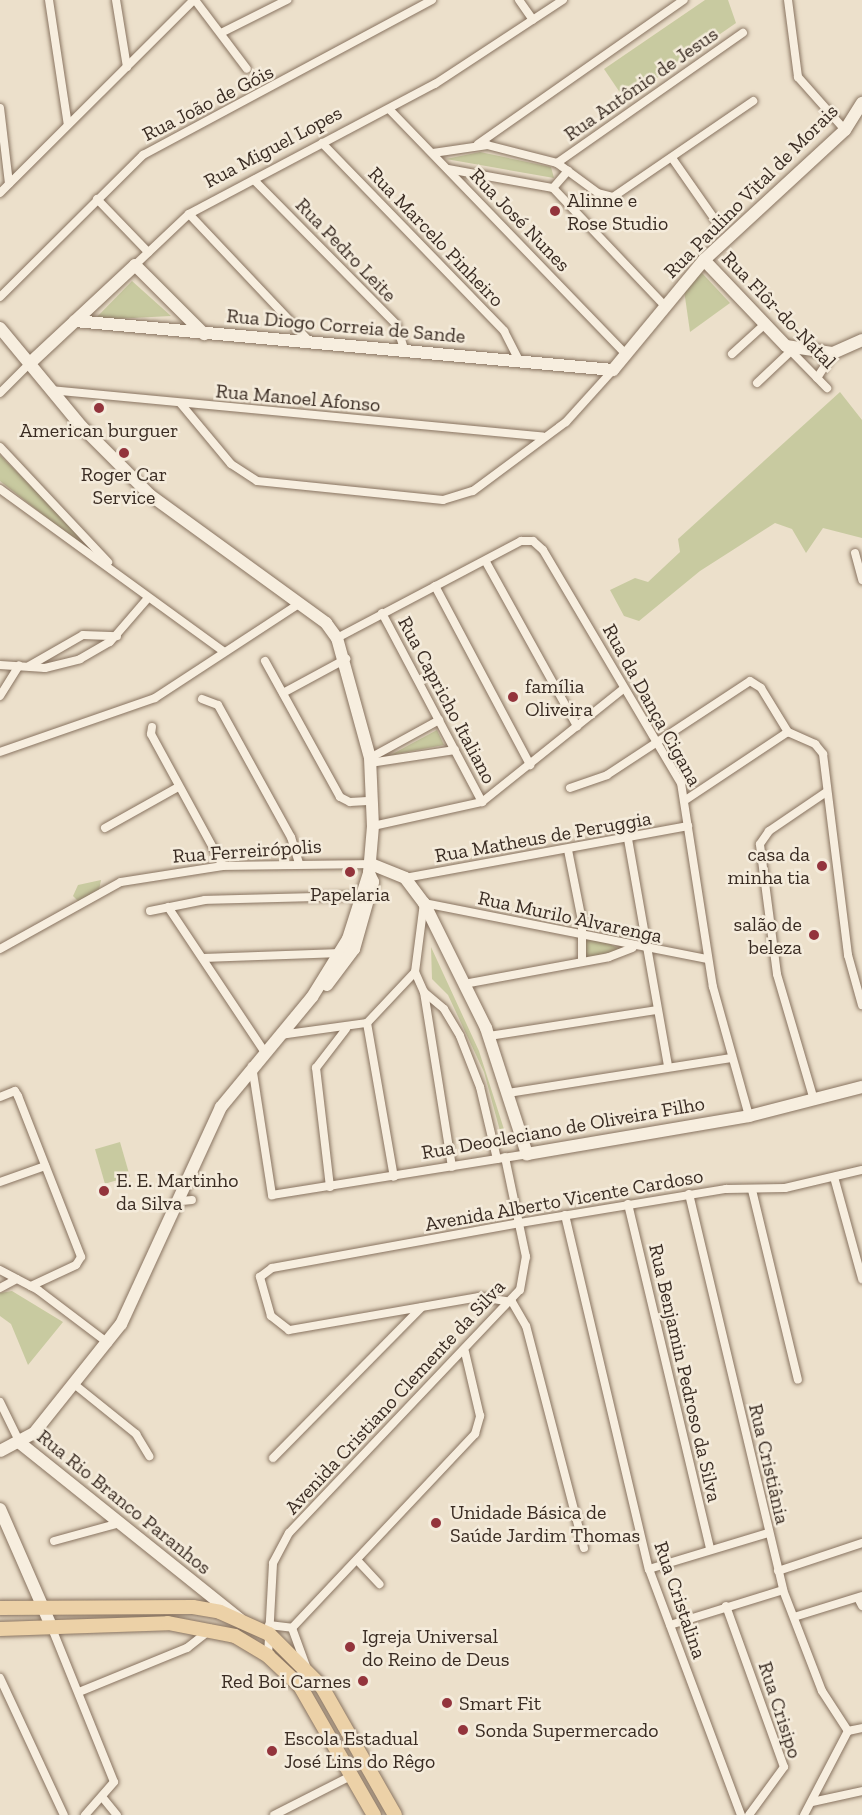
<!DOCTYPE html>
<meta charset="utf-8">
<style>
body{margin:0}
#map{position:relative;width:862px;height:1815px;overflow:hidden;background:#ece0cb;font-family:"Zilla Slab",serif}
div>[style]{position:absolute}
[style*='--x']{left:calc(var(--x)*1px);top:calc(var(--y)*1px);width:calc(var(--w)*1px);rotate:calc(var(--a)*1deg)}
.green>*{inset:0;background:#c8caa0;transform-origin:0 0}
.roads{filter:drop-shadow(0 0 2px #887360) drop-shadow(0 0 2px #887360)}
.street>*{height:8px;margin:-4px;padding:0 4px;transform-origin:4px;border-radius:4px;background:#f7eedf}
.secondary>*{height:12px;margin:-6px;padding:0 6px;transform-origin:6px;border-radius:6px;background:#f7eedf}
.primary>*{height:14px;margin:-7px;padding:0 7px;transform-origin:7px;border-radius:7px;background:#ecd1a7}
.dots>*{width:16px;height:16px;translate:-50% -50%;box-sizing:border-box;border:3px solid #f4ebdb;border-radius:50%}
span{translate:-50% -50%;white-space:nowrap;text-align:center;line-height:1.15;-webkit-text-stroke:5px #f4ebdb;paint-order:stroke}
.street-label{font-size:20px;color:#3a2c23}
.poi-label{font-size:20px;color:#3a2c23}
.left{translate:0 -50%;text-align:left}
.right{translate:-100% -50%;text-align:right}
</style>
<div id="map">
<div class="green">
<i style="clip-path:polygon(705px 0,728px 0,736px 23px,625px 100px,604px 69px)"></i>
<i style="clip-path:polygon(480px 152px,551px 167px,554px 178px,446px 159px)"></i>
<i style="clip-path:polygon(702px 273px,730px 303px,690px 332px,684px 290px,691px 278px)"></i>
<i style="clip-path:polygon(132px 281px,171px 316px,94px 320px)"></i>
<i style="clip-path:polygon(840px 392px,862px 420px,862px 538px,823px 528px,806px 553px,792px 529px,775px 523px,700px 571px,639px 621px,624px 616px,610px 590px,635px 578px,648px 582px,680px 552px,678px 539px)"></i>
<i style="clip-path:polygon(0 455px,74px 529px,84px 547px,0 481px)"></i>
<i style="clip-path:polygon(437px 730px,444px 745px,391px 755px,409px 745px)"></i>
<i style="clip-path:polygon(101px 880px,99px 890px,79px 902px,73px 896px,78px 885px)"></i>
<i style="clip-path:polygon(585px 937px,606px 942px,621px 950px,585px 958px)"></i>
<i style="clip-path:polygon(431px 947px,479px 1051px,509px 1145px,503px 1142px,484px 1072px,448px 995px,432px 979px)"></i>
<i style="left:120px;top:1142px;width:36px;height:26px;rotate:74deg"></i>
<i style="clip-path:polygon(12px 1291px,63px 1322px,28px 1365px,11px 1324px,0 1316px,0 1293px)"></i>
</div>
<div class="roads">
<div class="street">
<i style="--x:49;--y:0;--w:126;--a:81.4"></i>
<i style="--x:116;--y:0;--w:68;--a:80.7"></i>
<i style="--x:195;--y:0;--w:86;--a:53"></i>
<i style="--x:519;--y:0;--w:24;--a:55"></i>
<i style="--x:788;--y:0;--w:78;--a:82.6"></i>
<i style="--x:798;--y:77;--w:71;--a:48.4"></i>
<i style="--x:223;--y:32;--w:72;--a:-26.6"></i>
<i style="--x:0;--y:108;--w:76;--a:83.2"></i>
<i style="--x:389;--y:109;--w:341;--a:46"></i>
<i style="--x:322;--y:143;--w:262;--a:45.9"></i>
<i style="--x:504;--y:331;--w:31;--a:63"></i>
<i style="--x:478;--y:144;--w:251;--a:-35"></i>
<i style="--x:433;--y:153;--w:55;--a:-8.4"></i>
<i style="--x:487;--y:145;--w:72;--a:14.4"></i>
<i style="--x:557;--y:163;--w:51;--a:36.2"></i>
<i style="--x:598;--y:193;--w:16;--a:15"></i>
<i style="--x:613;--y:197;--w:170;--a:-34.4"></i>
<i style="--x:672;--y:158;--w:80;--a:55.1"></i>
<i style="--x:557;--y:163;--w:227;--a:-35"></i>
<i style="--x:448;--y:169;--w:107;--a:10.3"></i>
<i style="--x:553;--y:188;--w:163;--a:46.5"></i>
<i style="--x:254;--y:180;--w:202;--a:45.4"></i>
<i style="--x:396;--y:324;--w:26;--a:72"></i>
<i style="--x:553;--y:188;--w:23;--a:-49"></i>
<i style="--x:0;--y:193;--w:274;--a:-44.9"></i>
<i style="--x:97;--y:199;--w:74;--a:46.1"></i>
<i style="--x:189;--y:214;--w:173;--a:46.6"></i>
<i style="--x:135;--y:265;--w:74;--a:-43.4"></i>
<i style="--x:189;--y:214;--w:278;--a:-27.9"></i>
<i style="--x:435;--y:84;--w:153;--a:-33.3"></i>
<i style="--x:0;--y:297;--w:202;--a:-44.8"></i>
<i style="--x:143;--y:155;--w:328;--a:-28.2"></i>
<i style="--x:786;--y:346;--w:59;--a:45.7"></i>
<i style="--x:732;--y:354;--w:45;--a:-42.3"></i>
<i style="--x:817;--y:378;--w:30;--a:-57"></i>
<i style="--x:757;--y:383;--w:47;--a:-43.3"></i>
<i style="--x:50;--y:390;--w:495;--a:5.4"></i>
<i style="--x:0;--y:393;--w:41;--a:-45"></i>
<i style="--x:181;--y:404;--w:78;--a:50.2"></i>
<i style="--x:231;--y:464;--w:31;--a:33"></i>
<i style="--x:257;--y:481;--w:187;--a:5.8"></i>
<i style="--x:443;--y:500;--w:31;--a:-17"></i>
<i style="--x:473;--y:491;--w:116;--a:-36.6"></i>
<i style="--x:566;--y:422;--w:70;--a:-47.9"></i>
<i style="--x:0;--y:447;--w:158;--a:46.8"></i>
<i style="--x:0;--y:489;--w:276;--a:36"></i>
<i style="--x:855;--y:553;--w:28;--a:75"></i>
<i style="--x:486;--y:562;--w:188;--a:61"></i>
<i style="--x:435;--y:586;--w:203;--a:62"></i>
<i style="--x:382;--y:613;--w:214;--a:62.1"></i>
<i style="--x:337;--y:638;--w:208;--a:-27.8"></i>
<i style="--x:521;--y:541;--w:12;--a:0"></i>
<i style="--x:533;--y:541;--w:13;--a:42"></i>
<i style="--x:543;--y:550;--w:271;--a:59.4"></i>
<i style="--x:681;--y:783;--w:206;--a:81.1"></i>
<i style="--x:713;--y:987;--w:134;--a:74.4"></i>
<i style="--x:265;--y:661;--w:155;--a:61.1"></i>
<i style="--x:340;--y:797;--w:11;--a:27"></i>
<i style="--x:350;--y:802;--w:22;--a:-3"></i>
<i style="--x:0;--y:665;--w:45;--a:3.8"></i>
<i style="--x:45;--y:668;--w:36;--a:-14"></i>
<i style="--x:80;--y:659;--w:34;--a:-30"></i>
<i style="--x:110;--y:642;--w:58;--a:-49.2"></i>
<i style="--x:29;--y:666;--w:62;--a:-29.9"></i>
<i style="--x:83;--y:635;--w:34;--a:2"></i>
<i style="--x:283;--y:693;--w:72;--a:-28.4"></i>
<i style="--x:0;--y:696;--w:36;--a:-58"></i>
<i style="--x:202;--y:699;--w:17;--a:21"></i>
<i style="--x:218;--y:705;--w:151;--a:61.1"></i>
<i style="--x:291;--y:837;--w:27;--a:73"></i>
<i style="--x:152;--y:727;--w:7;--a:98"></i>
<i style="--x:151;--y:734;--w:150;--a:61.4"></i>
<i style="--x:788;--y:732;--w:30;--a:24"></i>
<i style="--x:815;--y:744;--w:13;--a:51"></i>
<i style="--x:823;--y:754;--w:203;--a:82.9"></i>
<i style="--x:848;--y:955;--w:52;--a:74.4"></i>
<i style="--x:0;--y:752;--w:164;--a:-19.2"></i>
<i style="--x:155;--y:698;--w:173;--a:-33.2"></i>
<i style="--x:370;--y:758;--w:79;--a:-28.8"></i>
<i style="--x:370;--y:763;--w:86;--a:-8.7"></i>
<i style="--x:570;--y:788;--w:39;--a:-19"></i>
<i style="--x:607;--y:775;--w:171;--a:-33.3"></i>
<i style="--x:750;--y:681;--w:13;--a:32"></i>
<i style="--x:761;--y:688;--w:52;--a:58.5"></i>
<i style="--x:687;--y:799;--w:121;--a:-33.6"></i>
<i style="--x:373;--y:826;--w:112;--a:-12.4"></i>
<i style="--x:482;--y:802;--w:181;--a:-38.7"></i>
<i style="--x:105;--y:828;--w:84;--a:-29.3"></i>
<i style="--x:628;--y:839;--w:230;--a:80"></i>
<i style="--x:568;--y:850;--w:72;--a:78.8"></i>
<i style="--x:582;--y:921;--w:40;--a:90"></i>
<i style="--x:405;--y:878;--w:288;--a:-10.4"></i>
<i style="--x:168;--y:907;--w:173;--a:56.3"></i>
<i style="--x:150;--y:911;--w:56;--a:-11.3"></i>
<i style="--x:205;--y:900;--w:155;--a:-1.5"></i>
<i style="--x:0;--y:949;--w:138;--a:-29"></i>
<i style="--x:121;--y:882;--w:103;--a:-8.9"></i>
<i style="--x:223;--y:866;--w:148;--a:-0.8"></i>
<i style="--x:203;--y:958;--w:138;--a:-2.1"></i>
<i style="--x:415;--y:972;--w:22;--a:66"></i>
<i style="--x:424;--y:992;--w:177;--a:80.9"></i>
<i style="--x:464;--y:984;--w:147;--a:-10.5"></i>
<i style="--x:609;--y:957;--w:25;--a:-21"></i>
<i style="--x:424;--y:992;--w:26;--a:40"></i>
<i style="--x:444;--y:1009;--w:31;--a:59"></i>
<i style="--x:460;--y:1036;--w:55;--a:68.6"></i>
<i style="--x:480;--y:1087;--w:74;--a:76.7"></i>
<i style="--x:367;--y:1023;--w:156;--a:80.1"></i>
<i style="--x:280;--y:1035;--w:88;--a:-7.9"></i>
<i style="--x:367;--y:1023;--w:70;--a:-46.7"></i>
<i style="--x:415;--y:972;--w:70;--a:-82.6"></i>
<i style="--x:424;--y:903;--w:289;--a:11.2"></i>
<i style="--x:489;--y:1036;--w:169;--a:-8.8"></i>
<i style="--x:252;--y:1066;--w:131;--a:81.2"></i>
<i style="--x:272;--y:1195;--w:258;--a:-9.1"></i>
<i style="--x:508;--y:1093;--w:226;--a:-8.9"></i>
<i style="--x:0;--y:1097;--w:16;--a:-22"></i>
<i style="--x:15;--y:1091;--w:6;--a:59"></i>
<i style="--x:18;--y:1096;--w:173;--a:68.6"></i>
<i style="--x:81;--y:1257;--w:9;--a:122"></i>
<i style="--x:76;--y:1265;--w:50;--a:155"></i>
<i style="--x:814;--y:1100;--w:131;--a:-106.4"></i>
<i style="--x:777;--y:974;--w:131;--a:-97.5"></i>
<i style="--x:760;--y:844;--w:16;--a:-55"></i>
<i style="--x:769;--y:831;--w:68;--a:-34.2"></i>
<i style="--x:834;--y:1177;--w:106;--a:74.6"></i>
<i style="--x:0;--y:1182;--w:48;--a:-19.6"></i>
<i style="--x:330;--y:1187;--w:120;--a:-96.7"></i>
<i style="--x:316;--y:1068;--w:49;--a:-52.4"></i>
<i style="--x:752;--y:1190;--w:195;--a:76.4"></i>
<i style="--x:689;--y:1194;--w:407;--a:76.6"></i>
<i style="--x:783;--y:1590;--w:108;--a:68.9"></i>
<i style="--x:822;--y:1691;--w:48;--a:57"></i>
<i style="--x:182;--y:1201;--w:10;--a:-6"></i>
<i style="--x:628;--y:1204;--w:355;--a:76.6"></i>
<i style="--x:565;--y:1215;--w:364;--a:76.7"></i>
<i style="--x:649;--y:1569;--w:263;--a:69.5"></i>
<i style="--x:0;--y:1270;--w:43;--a:27.8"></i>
<i style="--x:38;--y:1290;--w:88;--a:37.1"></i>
<i style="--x:0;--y:1288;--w:19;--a:-28"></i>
<i style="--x:74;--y:1384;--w:80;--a:38.9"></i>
<i style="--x:136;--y:1434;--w:26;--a:59"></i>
<i style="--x:0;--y:1402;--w:46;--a:64"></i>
<i style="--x:273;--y:1458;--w:211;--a:-45.4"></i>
<i style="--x:54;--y:1541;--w:64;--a:-15.3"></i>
<i style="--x:584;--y:1548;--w:229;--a:-104.6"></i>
<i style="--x:526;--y:1326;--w:28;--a:-120"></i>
<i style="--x:512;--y:1302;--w:33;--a:-171"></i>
<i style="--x:479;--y:1297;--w:193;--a:170.1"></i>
<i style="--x:289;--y:1330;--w:23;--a:-142"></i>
<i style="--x:271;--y:1316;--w:41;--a:-105.8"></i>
<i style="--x:260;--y:1277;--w:15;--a:-37"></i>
<i style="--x:272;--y:1268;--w:252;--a:-10.3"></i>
<i style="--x:520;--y:1223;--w:209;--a:-9.4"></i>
<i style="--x:726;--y:1189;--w:59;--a:-1"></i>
<i style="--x:785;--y:1188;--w:79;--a:-13.2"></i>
<i style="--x:357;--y:1560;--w:33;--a:47"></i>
<i style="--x:649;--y:1569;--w:124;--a:-16.8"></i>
<i style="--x:778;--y:1571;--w:89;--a:-18.4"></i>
<i style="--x:858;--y:1598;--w:9;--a:63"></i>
<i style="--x:726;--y:1606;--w:171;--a:70.2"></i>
<i style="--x:784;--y:1767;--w:59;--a:126.1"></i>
<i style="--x:794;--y:1617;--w:71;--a:-17.2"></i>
<i style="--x:269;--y:1625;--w:23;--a:7"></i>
<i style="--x:292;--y:1628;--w:40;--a:69.8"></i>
<i style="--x:670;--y:1625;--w:118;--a:-17.2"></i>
<i style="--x:51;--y:1626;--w:168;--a:68"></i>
<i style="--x:114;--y:1782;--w:44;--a:131.3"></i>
<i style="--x:292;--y:1628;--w:267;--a:-46.7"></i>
<i style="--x:475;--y:1434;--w:19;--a:-74"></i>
<i style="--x:480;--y:1416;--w:66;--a:-103.2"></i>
<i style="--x:268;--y:1656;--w:93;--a:-86.9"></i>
<i style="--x:273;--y:1563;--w:34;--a:-62"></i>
<i style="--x:289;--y:1533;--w:335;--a:-46.5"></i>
<i style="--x:520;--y:1290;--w:34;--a:-80"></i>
<i style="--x:526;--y:1257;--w:102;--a:-101.9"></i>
<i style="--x:0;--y:1678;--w:151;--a:65"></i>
<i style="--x:79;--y:1692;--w:117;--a:-22.2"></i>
<i style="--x:187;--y:1648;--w:31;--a:-38"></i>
<i style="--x:103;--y:1798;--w:22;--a:51"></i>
<i style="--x:812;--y:1802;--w:51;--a:-12.4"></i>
<i style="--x:274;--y:1815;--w:86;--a:-26.9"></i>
<i style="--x:804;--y:1815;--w:95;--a:-62.4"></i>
<i style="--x:848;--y:1731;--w:14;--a:-12"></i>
</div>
<div class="secondary">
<i style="--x:704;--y:260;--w:119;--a:46.4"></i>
<i style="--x:786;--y:346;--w:48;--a:8.5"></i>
<i style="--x:833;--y:353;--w:32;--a:-24"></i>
<i style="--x:75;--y:321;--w:540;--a:5.2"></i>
<i style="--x:613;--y:370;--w:143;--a:-50.4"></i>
<i style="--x:704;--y:260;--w:192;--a:-42.7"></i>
<i style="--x:845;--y:130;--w:32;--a:-58"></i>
<i style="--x:0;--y:328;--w:129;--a:50.4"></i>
<i style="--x:82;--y:427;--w:96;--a:45"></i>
<i style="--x:150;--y:495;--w:218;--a:36"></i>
<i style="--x:326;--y:623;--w:19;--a:54"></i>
<i style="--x:337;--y:638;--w:124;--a:74.6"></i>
<i style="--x:370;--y:758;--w:68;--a:87.5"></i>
<i style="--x:373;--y:826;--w:47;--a:94.9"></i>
<i style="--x:369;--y:873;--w:69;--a:107.7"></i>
<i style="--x:348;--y:939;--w:68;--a:121.8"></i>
<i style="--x:312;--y:997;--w:143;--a:129.6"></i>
<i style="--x:221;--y:1107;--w:239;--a:114.7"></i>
<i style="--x:121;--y:1324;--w:139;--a:128.6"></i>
<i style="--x:34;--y:1433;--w:38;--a:152"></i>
<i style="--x:29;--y:364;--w:145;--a:-43"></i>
<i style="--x:135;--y:265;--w:98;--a:45"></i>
<i style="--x:371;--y:864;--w:37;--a:22"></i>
<i style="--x:405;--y:878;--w:31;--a:53"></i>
<i style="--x:424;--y:903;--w:140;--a:63.6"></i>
<i style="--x:486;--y:1028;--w:133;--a:72"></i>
<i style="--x:527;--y:1154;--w:225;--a:-9.7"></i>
<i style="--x:749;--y:1116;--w:117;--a:-14.4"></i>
<i style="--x:327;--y:985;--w:45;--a:-53.1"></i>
<i style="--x:354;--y:949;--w:70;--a:-74.2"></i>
<i style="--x:373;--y:882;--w:10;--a:-114"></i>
<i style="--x:20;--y:1443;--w:282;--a:38.7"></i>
<i style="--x:0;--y:1509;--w:128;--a:66.4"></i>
</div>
<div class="primary">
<i style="--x:0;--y:1608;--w:193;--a:-0.3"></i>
<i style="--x:193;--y:1607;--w:27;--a:10"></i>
<i style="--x:220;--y:1612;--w:54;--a:24.2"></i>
<i style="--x:269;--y:1634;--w:75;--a:45"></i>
<i style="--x:322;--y:1687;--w:147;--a:60.3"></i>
<i style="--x:0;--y:1629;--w:168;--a:-2"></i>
<i style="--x:168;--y:1623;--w:68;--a:11"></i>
<i style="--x:235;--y:1636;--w:39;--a:31"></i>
<i style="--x:268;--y:1656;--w:44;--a:43.2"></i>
<i style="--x:300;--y:1686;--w:149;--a:60.2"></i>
</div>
</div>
<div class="dots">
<i style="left:555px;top:211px;background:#93343c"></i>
<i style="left:99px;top:408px;background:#93343c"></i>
<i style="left:124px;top:453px;background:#93343c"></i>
<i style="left:513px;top:697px;background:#93343c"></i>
<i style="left:822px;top:866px;background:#93343c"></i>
<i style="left:350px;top:872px;background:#93343c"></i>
<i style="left:814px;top:935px;background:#93343c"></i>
<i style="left:104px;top:1191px;background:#93343c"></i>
<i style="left:436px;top:1523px;background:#93343c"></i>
<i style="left:350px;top:1647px;background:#93343c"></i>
<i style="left:363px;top:1681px;background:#93343c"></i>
<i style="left:447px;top:1703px;background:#93343c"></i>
<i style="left:463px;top:1730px;background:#93343c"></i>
<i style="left:272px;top:1751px;background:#93343c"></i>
</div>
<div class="street-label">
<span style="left:641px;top:84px;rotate:-35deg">Rua Antônio de Jesus</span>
<span style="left:208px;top:103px;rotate:-27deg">Rua João de Góis</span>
<span style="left:273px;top:147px;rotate:-28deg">Rua Miguel Lopes</span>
<span style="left:751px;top:191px;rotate:-45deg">Rua Paulino Vital de Morais</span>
<span style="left:520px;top:220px;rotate:46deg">Rua José Nunes</span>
<span style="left:436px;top:237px;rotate:46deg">Rua Marcelo Pinheiro</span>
<span style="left:346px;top:250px;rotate:46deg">Rua Pedro Leite</span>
<span style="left:779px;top:310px;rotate:46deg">Rua Flôr-do-Natal</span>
<span style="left:346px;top:326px;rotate:5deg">Rua Diogo Correia de Sande</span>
<span style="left:298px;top:398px;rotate:5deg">Rua Manoel Afonso</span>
<span style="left:447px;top:700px;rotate:62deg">Rua Capricho Italiano</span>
<span style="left:652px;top:705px;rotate:61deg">Rua da Dança Cigana</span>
<span style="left:543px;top:837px;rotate:-10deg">Rua Matheus de Peruggia</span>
<span style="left:247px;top:851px;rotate:-4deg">Rua Ferreirópolis</span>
<span style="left:570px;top:917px;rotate:12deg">Rua Murilo Alvarenga</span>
<span style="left:563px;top:1128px;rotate:-10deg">Rua Deocleciano de Oliveira Filho</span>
<span style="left:564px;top:1200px;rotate:-10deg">Avenida Alberto Vicente Cardoso</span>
<span style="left:685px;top:1373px;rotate:77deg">Rua Benjamin Pedroso da Silva</span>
<span style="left:395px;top:1397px;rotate:-47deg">Avenida Cristiano Clemente da Silva</span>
<span style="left:769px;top:1464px;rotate:77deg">Rua Cristiânia</span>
<span style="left:124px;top:1502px;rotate:39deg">Rua Rio Branco Paranhos</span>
<span style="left:680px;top:1600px;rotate:71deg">Rua Cristalina</span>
<span style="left:780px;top:1710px;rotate:72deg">Rua Crisipo</span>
</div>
<div class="poi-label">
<span class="left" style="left:567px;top:212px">Alinne e<br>Rose Studio</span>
<span style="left:99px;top:430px">American burguer</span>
<span style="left:124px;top:486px">Roger Car<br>Service</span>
<span class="left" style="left:525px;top:698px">família<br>Oliveira</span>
<span class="right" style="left:810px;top:866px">casa da<br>minha tia</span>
<span style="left:350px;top:894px">Papelaria</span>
<span class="right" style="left:802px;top:936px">salão de<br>beleza</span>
<span class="left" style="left:116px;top:1192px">E. E. Martinho<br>da Silva</span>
<span class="left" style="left:450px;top:1524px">Unidade Básica de<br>Saúde Jardim Thomas</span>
<span class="left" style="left:362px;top:1648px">Igreja Universal<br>do Reino de Deus</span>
<span class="right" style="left:351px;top:1681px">Red Boi Carnes</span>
<span class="left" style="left:459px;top:1703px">Smart Fit</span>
<span class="left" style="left:475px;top:1730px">Sonda Supermercado</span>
<span class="left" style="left:284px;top:1750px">Escola Estadual<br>José Lins do Rêgo</span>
</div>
</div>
